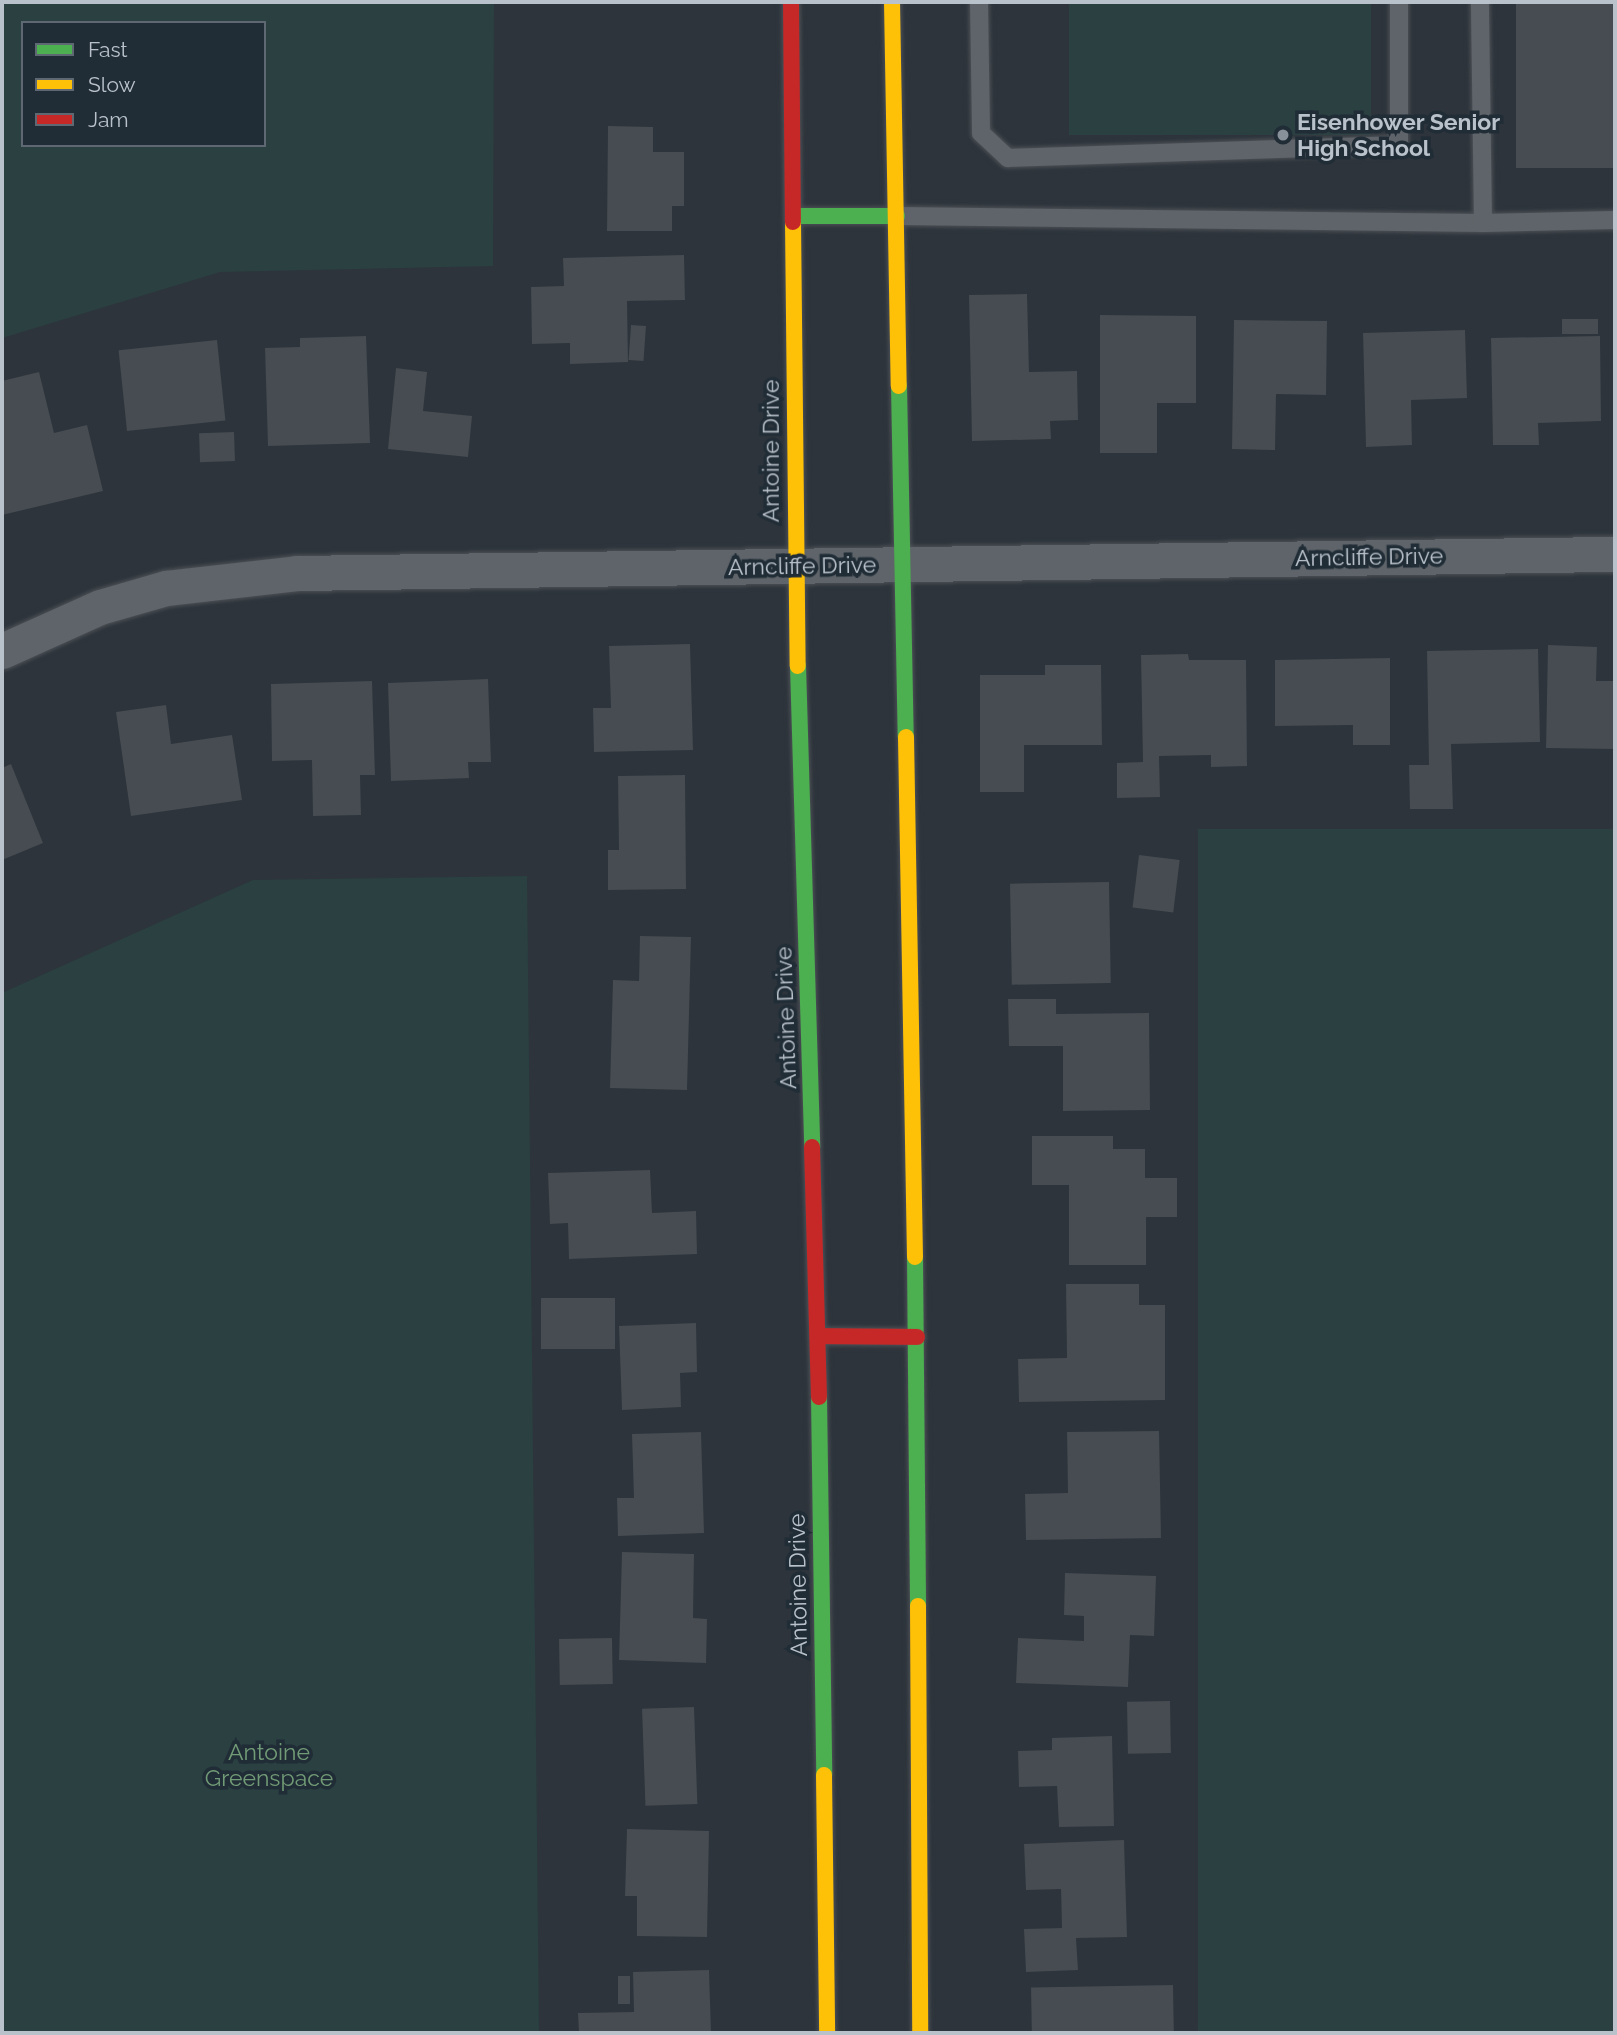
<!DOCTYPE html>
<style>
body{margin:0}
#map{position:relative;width:1617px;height:2035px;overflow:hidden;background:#2d343b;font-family:Raleway,sans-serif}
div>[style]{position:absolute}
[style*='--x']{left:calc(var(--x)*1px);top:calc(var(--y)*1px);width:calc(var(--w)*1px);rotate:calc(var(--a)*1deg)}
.green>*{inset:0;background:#2a4041;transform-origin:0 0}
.building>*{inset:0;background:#464c51;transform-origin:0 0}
.roads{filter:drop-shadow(0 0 2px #4c5056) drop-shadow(0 0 2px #4c5056)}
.lane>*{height:18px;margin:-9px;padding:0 9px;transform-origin:9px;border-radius:9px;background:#5e6469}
.street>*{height:35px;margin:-17.5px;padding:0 17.5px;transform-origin:17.5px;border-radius:17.5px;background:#5e6469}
.fast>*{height:16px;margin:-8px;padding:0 8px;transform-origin:8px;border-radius:8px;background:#4caf50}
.slow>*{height:16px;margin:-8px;padding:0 8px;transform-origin:8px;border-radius:8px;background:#ffc107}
.jam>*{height:16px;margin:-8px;padding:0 8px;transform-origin:8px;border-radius:8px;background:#c62828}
.dots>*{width:19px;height:19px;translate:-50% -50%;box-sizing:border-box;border:4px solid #202c36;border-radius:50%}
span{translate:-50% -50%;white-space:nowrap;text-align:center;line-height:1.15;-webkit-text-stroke:7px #202c36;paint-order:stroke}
.poi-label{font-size:23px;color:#b9c2cb;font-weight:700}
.left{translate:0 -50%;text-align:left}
.street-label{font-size:23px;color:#b9c2cb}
.park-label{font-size:23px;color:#719b76}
.frame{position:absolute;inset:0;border:4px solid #b9c2cb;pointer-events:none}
.legend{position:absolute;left:21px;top:21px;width:245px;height:126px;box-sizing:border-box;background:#202c36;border:2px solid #5d6872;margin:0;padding:9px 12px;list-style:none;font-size:21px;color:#b9c2cb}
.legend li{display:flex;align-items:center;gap:14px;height:35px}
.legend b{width:35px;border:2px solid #5d6872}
</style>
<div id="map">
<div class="green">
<i style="clip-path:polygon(evenodd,2px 2px,494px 2px,493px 266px,220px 272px,2px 338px,2px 2px,23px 23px,264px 23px,264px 145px,23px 145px,23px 23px)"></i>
<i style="left:1069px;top:2px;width:302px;height:133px"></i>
<i style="left:1615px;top:829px;width:1204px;height:417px;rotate:90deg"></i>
<i style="clip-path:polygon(527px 876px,539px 2033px,2px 2033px,2px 993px,253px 880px)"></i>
</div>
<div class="building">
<i style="left:1516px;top:2px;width:99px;height:166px"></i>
<i style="clip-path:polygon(608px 126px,653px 127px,653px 152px,684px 152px,684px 206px,672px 206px,672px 231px,607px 231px)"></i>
<i style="clip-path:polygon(684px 255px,685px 300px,627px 301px,628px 362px,570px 364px,570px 343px,532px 344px,531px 287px,564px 286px,563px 258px)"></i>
<i style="clip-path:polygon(1027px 294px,1029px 372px,1077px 371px,1078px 420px,1050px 421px,1051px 439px,972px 441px,969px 295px)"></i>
<i style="clip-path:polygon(1100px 315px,1196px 316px,1196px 403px,1157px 403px,1157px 453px,1100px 453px)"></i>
<i style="left:1562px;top:319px;width:36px;height:15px"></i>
<i style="clip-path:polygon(1234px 320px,1327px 321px,1326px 395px,1276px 394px,1275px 450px,1232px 449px)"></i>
<i style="left:631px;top:325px;width:15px;height:35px;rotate:4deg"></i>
<i style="clip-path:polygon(1465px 330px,1467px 398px,1411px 400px,1412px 445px,1366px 447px,1363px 333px)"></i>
<i style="clip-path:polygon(366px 336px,370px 443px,268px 446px,265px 348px,300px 347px,300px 338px)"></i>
<i style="clip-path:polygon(1600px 336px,1601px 421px,1538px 423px,1539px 445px,1493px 445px,1491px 338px)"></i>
<i style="left:217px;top:340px;width:81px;height:99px;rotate:84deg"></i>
<i style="clip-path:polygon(396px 368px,427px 372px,423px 411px,472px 416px,468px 457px,388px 449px)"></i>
<i style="clip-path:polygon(39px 372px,54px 433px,87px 425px,103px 491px,2px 515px,2px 381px)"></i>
<i style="left:234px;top:432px;width:29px;height:35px;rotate:88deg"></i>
<i style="clip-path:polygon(690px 644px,693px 750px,594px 752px,593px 708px,611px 708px,609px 646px)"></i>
<i style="clip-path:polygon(1548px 645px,1597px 647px,1596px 681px,1615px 681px,1615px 749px,1546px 748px)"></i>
<i style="clip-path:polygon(1538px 649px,1540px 742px,1451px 744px,1453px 809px,1410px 809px,1409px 765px,1429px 765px,1427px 651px)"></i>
<i style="clip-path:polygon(1188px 654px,1189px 660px,1246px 660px,1247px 766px,1211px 767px,1211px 755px,1159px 756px,1160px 797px,1117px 798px,1117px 763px,1143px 762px,1141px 655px)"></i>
<i style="clip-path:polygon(1390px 658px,1390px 745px,1353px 745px,1353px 725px,1275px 726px,1275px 660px)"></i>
<i style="clip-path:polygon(1045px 665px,1101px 665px,1102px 745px,1024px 745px,1024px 792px,980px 792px,980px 675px,1045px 675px)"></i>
<i style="clip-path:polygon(488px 679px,491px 762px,468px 762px,469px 778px,391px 781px,388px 683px)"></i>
<i style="clip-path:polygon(372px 681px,375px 775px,360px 775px,361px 815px,313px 816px,312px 760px,272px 761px,271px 684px)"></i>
<i style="clip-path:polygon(166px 705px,171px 744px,232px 735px,242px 800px,131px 816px,116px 712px)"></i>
<i style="clip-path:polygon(11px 764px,43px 843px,2px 860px,2px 768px)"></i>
<i style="clip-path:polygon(685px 775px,686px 889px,608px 890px,608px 850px,619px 850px,618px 776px)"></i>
<i style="left:1139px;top:855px;width:41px;height:53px;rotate:7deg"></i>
<i style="left:1109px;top:882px;width:101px;height:99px;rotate:89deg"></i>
<i style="clip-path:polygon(640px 936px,691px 937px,687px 1090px,610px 1088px,613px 980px,639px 981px)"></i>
<i style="clip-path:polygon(1008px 999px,1056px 999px,1056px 1014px,1149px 1013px,1150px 1110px,1063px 1111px,1063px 1046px,1009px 1046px)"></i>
<i style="clip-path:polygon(1032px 1136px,1113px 1136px,1113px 1149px,1145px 1149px,1145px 1178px,1177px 1178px,1177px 1217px,1146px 1217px,1146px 1265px,1069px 1265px,1069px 1185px,1032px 1185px)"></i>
<i style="clip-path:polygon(650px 1170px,652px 1213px,696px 1211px,697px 1254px,569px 1259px,568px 1223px,550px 1224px,548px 1173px)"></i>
<i style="clip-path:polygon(1066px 1284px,1139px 1284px,1139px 1305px,1165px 1305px,1165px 1400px,1019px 1402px,1018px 1359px,1067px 1358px)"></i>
<i style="left:541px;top:1298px;width:74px;height:51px"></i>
<i style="clip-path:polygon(696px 1323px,697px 1372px,680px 1373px,681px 1407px,622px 1410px,619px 1326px)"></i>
<i style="clip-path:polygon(1159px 1431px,1161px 1538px,1026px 1540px,1025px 1494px,1068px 1493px,1067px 1432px)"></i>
<i style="clip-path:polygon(701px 1432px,704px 1533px,618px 1536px,617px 1498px,634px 1498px,632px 1434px)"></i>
<i style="clip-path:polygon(622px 1552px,694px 1554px,693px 1618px,707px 1619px,706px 1663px,619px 1660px)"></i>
<i style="clip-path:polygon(1065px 1573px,1156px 1576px,1154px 1636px,1130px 1635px,1128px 1687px,1016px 1683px,1018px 1638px,1084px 1641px,1084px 1616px,1064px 1615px)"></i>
<i style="left:612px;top:1638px;width:46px;height:53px;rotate:89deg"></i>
<i style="left:1170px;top:1701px;width:52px;height:43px;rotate:89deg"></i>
<i style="left:694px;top:1707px;width:97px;height:52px;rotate:88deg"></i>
<i style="clip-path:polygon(1112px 1736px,1114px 1826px,1059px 1827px,1057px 1786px,1019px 1787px,1018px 1751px,1052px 1750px,1052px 1738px)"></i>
<i style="clip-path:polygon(627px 1829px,709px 1831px,707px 1937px,637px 1936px,637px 1896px,625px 1896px)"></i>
<i style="clip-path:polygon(1124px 1840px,1127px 1937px,1076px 1938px,1078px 1970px,1026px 1972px,1024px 1929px,1062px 1928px,1061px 1889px,1026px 1890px,1024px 1844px)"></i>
<i style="clip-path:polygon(709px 1970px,711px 2033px,579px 2033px,578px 2013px,634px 2012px,633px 1972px)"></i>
<i style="left:618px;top:1976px;width:12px;height:28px"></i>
<i style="left:1173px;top:1985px;width:48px;height:142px;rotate:89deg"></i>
</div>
<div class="roads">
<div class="lane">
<i style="--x:979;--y:2;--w:131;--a:89.1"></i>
<i style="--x:981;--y:133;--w:37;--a:43"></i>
<i style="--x:1008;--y:158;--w:391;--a:-1.9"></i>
<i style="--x:1399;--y:145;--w:143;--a:-90"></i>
<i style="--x:897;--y:216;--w:586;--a:0.68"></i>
<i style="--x:1483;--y:223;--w:221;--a:-90.8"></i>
<i style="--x:1483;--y:223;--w:132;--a:-1.3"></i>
</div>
<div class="street">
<i style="--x:2;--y:651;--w:107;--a:-24.2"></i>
<i style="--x:100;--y:607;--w:69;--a:-16.1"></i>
<i style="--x:166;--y:588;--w:132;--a:-6.5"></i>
<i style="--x:297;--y:573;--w:1318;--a:-0.83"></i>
</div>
<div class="fast">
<i style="--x:793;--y:216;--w:104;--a:0"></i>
<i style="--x:899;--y:386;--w:351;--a:88.9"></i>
<i style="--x:798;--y:666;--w:481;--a:88.3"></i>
<i style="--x:915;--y:1257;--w:349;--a:89.5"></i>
<i style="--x:819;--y:1397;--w:378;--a:89.2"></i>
</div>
<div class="slow">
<i style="--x:892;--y:2;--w:384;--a:89"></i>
<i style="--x:793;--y:222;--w:444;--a:89.4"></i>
<i style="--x:906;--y:737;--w:520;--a:89.01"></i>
<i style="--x:918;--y:1606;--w:427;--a:89.7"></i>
<i style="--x:824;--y:1775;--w:258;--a:89.3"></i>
</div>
<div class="jam">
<i style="--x:791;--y:2;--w:220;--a:89.5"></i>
<i style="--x:812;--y:1147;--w:250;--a:88.4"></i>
<i style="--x:818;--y:1336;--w:99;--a:0.6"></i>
</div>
</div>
<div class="dots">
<i style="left:1283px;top:135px;background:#889099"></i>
</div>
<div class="poi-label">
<span class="left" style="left:1297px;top:135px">Eisenhower Senior<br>High School</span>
</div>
<div class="street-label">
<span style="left:771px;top:451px;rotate:-90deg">Antoine Drive</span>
<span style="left:1369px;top:557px;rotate:-1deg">Arncliffe Drive</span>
<span style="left:802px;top:566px;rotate:-1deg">Arncliffe Drive</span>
<span style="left:786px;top:1018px;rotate:-92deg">Antoine Drive</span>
<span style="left:798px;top:1585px;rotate:-91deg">Antoine Drive</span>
</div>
<div class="park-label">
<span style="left:269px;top:1765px">Antoine<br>Greenspace</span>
</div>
<div class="frame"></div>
<ul class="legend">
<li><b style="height:9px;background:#4caf50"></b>Fast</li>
<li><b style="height:9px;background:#ffc107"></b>Slow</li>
<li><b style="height:9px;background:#c62828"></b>Jam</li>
</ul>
</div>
